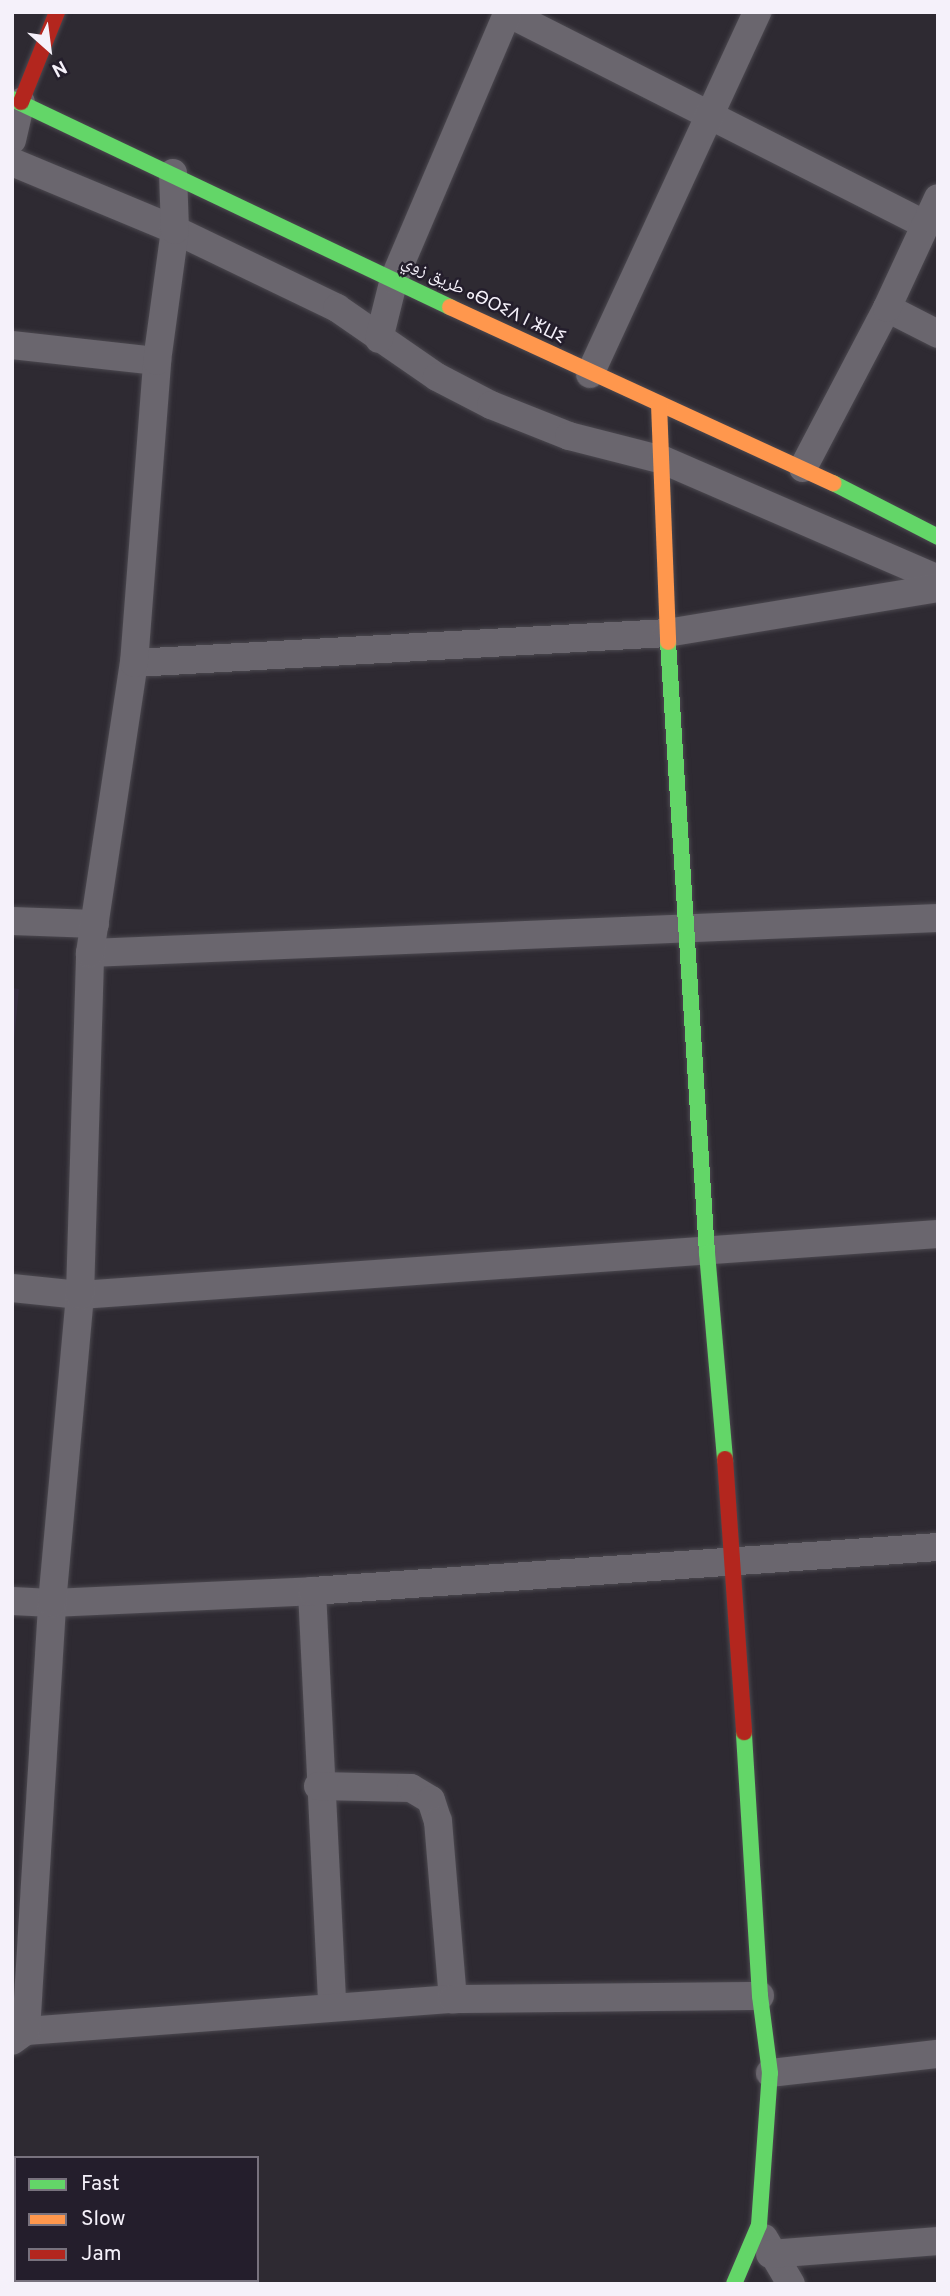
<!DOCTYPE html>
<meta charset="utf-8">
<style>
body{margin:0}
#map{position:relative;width:950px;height:2296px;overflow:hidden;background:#2e2a32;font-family:Overpass,"Noto Naskh Arabic","Noto Sans Tifinagh",sans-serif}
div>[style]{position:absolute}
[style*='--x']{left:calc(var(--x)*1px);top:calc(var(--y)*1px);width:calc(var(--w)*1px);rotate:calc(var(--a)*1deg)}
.built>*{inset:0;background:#352d3f}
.roads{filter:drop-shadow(0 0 2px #4b484f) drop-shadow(0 0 2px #4b484f)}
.street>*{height:28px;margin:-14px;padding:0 14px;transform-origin:14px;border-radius:14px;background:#6a666e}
.fast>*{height:16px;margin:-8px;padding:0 8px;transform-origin:8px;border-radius:8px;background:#63d668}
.slow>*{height:16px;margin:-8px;padding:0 8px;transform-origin:8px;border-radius:8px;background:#ff974d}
.jam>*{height:16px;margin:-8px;padding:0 8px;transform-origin:8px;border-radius:8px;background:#b3261e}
span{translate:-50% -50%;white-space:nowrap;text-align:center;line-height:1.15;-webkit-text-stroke:5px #241e2c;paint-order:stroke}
.street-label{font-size:18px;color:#f5f1fa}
.frame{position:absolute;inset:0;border:14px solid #f5f1fa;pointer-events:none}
.legend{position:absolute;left:14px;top:2156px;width:245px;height:126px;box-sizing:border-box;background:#241e2c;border:2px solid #78727e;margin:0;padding:9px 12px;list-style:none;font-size:21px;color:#f5f1fa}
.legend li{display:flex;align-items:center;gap:14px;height:35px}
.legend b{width:35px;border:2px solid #78727e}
.north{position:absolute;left:14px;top:14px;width:70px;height:70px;-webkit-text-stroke:5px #241e2c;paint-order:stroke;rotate:152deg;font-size:19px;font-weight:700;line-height:28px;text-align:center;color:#f5f1fa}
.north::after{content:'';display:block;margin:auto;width:24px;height:32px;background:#f5f1fa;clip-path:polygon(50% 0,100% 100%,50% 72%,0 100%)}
</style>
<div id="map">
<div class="built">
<i style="clip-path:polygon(12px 988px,19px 989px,12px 1063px)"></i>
</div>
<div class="roads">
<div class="street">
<i style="--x:508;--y:13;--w:468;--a:26.9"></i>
<i style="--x:12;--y:140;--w:39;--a:-77"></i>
<i style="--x:12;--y:162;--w:177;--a:22.6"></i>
<i style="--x:175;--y:230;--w:180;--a:25.7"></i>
<i style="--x:337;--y:308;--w:121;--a:34.6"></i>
<i style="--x:437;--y:377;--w:61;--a:27.4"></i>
<i style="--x:491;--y:405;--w:84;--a:21.7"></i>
<i style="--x:569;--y:436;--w:97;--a:14.3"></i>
<i style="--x:663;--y:460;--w:300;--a:23.4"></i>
<i style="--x:887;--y:308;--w:57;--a:27"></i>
<i style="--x:379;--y:339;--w:62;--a:-76"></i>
<i style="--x:394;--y:279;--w:290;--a:-66.9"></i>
<i style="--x:12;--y:345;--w:146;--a:6.3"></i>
<i style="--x:590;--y:374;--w:399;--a:-65.2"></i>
<i style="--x:803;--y:468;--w:181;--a:-62.3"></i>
<i style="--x:887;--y:308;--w:121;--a:-65.1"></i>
<i style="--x:134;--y:663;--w:534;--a:-3.22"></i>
<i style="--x:667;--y:633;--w:275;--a:-9.4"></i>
<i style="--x:12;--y:921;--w:83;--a:2.1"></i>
<i style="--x:90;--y:953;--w:849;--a:-2.36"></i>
<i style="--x:12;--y:1288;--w:68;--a:5.9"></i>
<i style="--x:80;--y:1295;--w:860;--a:-4.07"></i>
<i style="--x:312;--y:1591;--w:416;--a:87.2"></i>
<i style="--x:12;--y:1601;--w:40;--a:2.9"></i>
<i style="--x:52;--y:1603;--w:260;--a:-2.6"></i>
<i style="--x:312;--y:1591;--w:628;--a:-4.02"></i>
<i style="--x:318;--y:1786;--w:93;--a:1.2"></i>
<i style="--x:411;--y:1788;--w:23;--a:31"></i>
<i style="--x:431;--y:1800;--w:22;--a:72"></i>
<i style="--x:438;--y:1821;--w:179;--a:85.2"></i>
<i style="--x:26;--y:2031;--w:428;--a:-4.3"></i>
<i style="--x:453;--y:1999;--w:307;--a:-0.6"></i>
<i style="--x:12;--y:2041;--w:17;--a:-36"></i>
<i style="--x:26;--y:2031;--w:429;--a:-86.5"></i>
<i style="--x:52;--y:1603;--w:309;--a:-84.8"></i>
<i style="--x:80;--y:1295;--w:342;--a:-88.3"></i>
<i style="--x:90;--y:953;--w:293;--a:-81.4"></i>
<i style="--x:134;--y:663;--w:303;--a:-85.6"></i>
<i style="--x:157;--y:361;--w:132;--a:-82.2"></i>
<i style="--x:175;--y:230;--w:57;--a:-92"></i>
<i style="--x:770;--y:2073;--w:169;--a:-6.5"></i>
<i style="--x:764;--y:2238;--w:53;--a:59.6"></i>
<i style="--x:770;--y:2254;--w:169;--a:-4.4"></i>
</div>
<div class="fast">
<i style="--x:12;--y:99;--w:485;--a:25.4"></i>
<i style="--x:833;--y:483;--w:118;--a:27.2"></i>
<i style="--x:668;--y:642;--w:612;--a:86.35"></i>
<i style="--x:707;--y:1253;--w:207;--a:85"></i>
<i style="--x:734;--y:2284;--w:64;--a:-67"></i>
<i style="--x:759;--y:2225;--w:152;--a:-85.9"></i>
<i style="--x:770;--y:2073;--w:78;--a:-97.4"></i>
<i style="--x:760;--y:1996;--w:264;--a:-93.5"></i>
</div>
<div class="slow">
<i style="--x:450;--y:307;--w:422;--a:24.7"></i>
<i style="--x:659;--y:404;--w:238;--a:87.8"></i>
</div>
<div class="jam">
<i style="--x:21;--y:102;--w:97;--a:-68.2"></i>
<i style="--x:725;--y:1459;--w:274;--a:86"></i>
</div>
</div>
<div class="street-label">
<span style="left:483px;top:301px;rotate:26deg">طريق زوي ⴰⴱⵔⵉⴷ ⵏ ⵣⵡⵉ</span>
</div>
<div class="frame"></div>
<ul class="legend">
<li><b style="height:9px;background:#63d668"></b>Fast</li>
<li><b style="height:9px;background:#ff974d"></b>Slow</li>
<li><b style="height:9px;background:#b3261e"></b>Jam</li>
</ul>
<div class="north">N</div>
</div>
